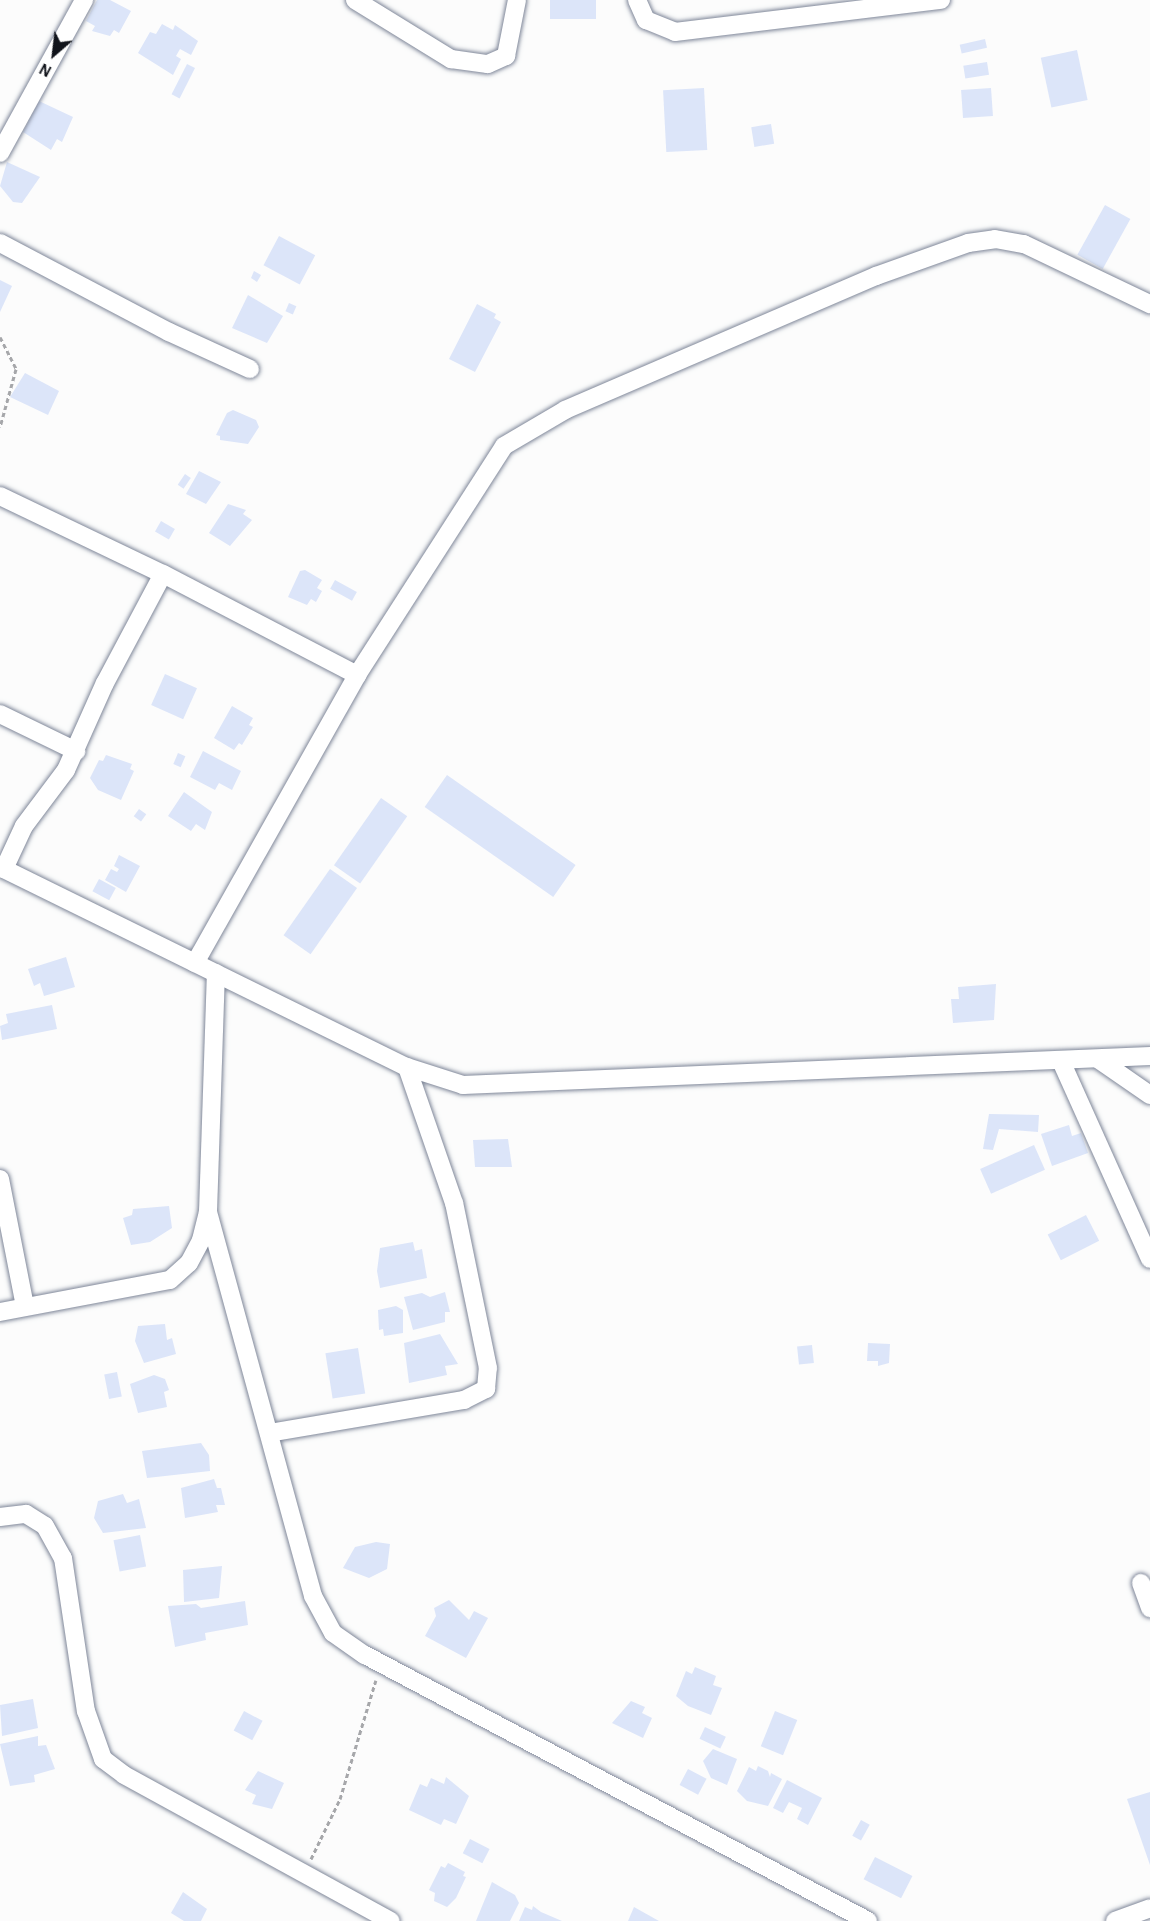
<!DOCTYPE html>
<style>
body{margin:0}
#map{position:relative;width:1150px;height:1921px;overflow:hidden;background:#fcfcfc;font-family:"Alegreya Sans",sans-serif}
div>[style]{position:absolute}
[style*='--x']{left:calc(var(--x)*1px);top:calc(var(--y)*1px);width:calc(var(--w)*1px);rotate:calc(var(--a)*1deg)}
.building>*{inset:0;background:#dce5f9;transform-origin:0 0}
.path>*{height:3px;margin-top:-1.5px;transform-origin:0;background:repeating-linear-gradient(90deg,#a6a7aa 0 4.5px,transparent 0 7.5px)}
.roads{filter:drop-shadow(0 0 2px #7f8799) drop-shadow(0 0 2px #7f8799)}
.minor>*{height:18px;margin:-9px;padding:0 9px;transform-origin:9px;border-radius:9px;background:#fff}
span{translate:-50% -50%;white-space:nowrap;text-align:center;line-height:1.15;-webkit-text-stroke:6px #fff;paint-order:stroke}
.north{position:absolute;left:24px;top:24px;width:60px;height:60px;-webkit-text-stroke:4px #fff;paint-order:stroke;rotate:208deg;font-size:16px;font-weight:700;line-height:24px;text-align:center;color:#11141b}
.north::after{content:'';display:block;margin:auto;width:21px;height:27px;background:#11141b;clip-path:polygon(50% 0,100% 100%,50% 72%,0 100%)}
</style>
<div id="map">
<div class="building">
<i style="clip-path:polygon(97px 0,110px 0,131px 11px,119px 33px,114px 30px,110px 36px,92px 31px,95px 26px,86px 21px)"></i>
<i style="left:550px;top:0;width:46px;height:19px"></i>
<i style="clip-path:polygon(162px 24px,173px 30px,175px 25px,198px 41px,191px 55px,180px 49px,176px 56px,181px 59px,173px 75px,138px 53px,150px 32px,156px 34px)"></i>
<i style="left:985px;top:39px;width:9px;height:26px;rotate:77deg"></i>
<i style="left:1077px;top:50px;width:51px;height:37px;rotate:78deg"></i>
<i style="left:987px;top:62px;width:13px;height:24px;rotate:81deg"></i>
<i style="left:187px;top:64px;width:9px;height:34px;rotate:27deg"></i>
<i style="left:704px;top:88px;width:62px;height:41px;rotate:87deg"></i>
<i style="left:991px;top:88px;width:28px;height:30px;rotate:86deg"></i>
<i style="clip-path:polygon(39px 101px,73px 117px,62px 142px,57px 139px,51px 150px,23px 132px)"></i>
<i style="left:771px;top:124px;width:20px;height:20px;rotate:81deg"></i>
<i style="clip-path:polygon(7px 162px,40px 177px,22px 203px,13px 202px,0 186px)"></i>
<i style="left:1105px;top:205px;width:29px;height:57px;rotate:29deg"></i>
<i style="left:279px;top:236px;width:41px;height:33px;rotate:28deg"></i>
<i style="clip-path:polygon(254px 271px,261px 275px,257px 282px,251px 278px)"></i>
<i style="clip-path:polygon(0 280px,12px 286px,0 312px)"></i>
<i style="clip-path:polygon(248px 295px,283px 316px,267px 343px,232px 328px)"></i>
<i style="left:289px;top:303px;width:8px;height:9px;rotate:23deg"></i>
<i style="clip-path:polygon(477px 304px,496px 314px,494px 318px,501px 322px,475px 372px,449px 359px)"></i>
<i style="clip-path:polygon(25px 373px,59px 391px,48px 415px,10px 397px)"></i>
<i style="clip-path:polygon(233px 410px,256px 420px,259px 427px,248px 444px,220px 440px,220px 436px,216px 435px,227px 413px)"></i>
<i style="clip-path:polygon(199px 471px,221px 482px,206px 504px,186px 494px)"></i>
<i style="left:185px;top:474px;width:7px;height:13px;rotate:34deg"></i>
<i style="clip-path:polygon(228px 504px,246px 510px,243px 514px,252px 520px,230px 546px,209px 533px)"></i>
<i style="left:161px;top:521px;width:16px;height:12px;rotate:30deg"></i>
<i style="clip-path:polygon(305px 570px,322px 580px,317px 588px,322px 591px,316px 602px,311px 599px,307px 605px,288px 597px,300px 571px)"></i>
<i style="left:335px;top:580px;width:25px;height:10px;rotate:29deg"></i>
<i style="left:165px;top:674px;width:35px;height:34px;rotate:24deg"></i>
<i style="clip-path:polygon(232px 706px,253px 718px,249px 725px,253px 727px,242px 745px,239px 743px,234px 750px,214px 738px)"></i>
<i style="clip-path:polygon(203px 751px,241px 771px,232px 790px,219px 783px,215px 790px,190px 777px)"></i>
<i style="left:178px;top:753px;width:8px;height:12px;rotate:23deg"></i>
<i style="clip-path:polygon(106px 755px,132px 764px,130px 769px,134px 771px,121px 800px,98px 790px,90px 778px,99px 760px,103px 761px)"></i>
<i style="left:447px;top:775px;width:157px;height:39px;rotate:35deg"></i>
<i style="clip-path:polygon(184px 792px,212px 812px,205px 830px,196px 824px,191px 831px,168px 816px)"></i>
<i style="left:381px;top:798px;width:32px;height:82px;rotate:35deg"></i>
<i style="left:139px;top:809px;width:9px;height:9px;rotate:36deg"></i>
<i style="clip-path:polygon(119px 855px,140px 866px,126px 892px,105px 880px,111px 869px,117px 872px,119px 869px,114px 866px)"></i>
<i style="left:330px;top:869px;width:33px;height:81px;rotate:35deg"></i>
<i style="left:99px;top:879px;width:19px;height:14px;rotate:28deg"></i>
<i style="clip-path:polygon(66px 957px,75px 987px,44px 996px,40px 983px,34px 986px,28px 969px)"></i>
<i style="clip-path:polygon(996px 984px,994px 1020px,953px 1023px,951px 999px,959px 999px,958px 987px)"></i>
<i style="clip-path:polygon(52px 1005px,57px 1029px,2px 1040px,0 1026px,8px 1023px,6px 1014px)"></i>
<i style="clip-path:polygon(989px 1114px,1039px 1115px,1038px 1132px,999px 1129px,993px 1150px,983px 1149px)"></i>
<i style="clip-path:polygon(1069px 1125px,1072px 1136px,1081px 1133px,1088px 1153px,1052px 1166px,1041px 1134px)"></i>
<i style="clip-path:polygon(508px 1139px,512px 1167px,475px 1167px,473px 1140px)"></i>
<i style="left:1034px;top:1145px;width:27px;height:59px;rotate:66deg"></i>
<i style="clip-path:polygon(169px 1206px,172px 1228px,150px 1242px,131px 1245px,123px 1218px,132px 1215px,133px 1209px)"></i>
<i style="left:1086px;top:1215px;width:29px;height:43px;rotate:63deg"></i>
<i style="clip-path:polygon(413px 1242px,415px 1251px,422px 1249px,427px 1278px,380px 1288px,377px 1271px,380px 1248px)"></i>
<i style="clip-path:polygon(445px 1292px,450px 1312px,445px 1312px,445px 1322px,413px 1330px,404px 1297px,422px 1293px,430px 1297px)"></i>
<i style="clip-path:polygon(396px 1306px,403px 1310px,403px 1333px,384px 1336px,383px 1329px,379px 1330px,378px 1310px)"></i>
<i style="clip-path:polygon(165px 1324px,167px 1340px,172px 1338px,176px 1354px,144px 1363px,135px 1341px,138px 1326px)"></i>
<i style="clip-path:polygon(440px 1334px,458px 1364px,445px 1366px,447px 1375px,409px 1383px,404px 1343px)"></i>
<i style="clip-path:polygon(868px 1343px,890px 1344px,889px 1363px,878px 1366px,878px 1361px,867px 1361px)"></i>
<i style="left:812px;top:1345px;width:18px;height:15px;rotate:84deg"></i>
<i style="left:358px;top:1348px;width:46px;height:33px;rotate:81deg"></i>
<i style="left:117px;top:1372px;width:25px;height:13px;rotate:79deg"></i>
<i style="clip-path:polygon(154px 1375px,165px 1379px,169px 1390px,164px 1392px,167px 1407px,138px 1413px,130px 1384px)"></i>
<i style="clip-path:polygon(201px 1443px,209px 1455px,210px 1471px,147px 1478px,142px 1451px)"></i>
<i style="clip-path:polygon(214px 1479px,217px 1488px,221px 1488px,225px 1505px,216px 1505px,218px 1512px,185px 1518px,181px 1488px)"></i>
<i style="clip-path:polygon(123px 1494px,127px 1503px,139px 1499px,146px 1528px,103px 1533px,94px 1518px,98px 1501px)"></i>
<i style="left:140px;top:1535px;width:32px;height:27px;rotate:79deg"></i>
<i style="clip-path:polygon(376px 1542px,390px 1544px,387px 1569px,369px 1578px,343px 1568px,355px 1547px)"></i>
<i style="clip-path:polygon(222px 1566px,219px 1598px,184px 1602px,183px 1570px)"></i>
<i style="clip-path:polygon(449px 1600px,469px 1620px,474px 1611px,488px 1618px,466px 1658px,425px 1636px,436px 1616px,434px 1608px)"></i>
<i style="clip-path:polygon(245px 1601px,248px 1625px,205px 1633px,206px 1640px,175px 1647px,168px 1606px,196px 1604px,201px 1608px)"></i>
<i style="clip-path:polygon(695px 1667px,716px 1676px,713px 1685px,722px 1688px,711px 1715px,688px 1706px,676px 1696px,686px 1671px,692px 1674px)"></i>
<i style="clip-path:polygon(33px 1699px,38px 1728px,2px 1736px,0 1705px)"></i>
<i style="clip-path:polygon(631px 1701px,645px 1707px,642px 1713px,652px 1718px,643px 1738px,612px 1723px)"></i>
<i style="left:244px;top:1711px;width:21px;height:22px;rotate:28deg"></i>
<i style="left:775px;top:1711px;width:24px;height:38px;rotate:22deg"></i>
<i style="left:705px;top:1727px;width:23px;height:13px;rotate:25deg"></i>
<i style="clip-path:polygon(38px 1736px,38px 1746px,46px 1745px,55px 1769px,34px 1775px,35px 1782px,10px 1786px,0 1744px)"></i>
<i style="clip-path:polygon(713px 1749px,737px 1759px,727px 1785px,711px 1778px,703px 1761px)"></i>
<i style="clip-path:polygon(758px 1766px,768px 1771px,770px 1777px,771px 1773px,782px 1779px,768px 1806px,747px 1801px,737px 1791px,749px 1767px,756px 1771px)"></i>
<i style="left:688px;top:1769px;width:21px;height:18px;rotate:28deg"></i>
<i style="clip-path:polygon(258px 1771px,284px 1783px,272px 1809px,252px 1804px,256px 1795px,245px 1790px)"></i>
<i style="clip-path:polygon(446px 1777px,469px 1796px,456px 1824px,444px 1819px,441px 1825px,409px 1810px,420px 1784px,427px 1787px,431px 1778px,444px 1784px)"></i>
<i style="clip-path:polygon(787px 1780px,822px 1798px,808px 1825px,797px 1819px,802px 1808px,789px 1802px,783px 1813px,773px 1808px)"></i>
<i style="clip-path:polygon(1150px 1792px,1150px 1865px,1127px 1799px)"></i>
<i style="left:861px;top:1820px;width:10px;height:18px;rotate:29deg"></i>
<i style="left:470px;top:1839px;width:22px;height:16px;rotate:27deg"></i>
<i style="left:875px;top:1857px;width:42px;height:25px;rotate:27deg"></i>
<i style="clip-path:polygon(448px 1863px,465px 1872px,463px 1876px,466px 1877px,456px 1898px,447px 1907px,434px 1901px,435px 1893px,429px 1890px,441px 1866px,445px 1868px)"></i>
<i style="clip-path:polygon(492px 1882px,515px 1895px,519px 1903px,510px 1921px,476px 1921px)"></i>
<i style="clip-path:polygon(183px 1892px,207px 1909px,201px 1921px,184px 1921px,171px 1913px)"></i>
<i style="clip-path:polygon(533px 1906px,541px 1912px,562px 1921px,519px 1921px,525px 1907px,532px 1910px)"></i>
<i style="clip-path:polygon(634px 1907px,659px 1921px,628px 1921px)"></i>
</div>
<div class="path">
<i style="--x:0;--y:337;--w:36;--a:63"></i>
<i style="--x:16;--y:369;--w:60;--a:105.4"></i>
<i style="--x:311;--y:1859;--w:67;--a:-64.2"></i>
<i style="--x:340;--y:1799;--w:124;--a:-73.2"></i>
</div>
<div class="roads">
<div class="minor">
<i style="--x:355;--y:0;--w:113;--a:31.6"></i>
<i style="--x:451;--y:59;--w:37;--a:8"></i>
<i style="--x:488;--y:64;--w:20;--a:-24"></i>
<i style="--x:506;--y:56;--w:57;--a:-78.9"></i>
<i style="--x:637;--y:0;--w:22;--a:66"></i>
<i style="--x:646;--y:20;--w:31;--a:22"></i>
<i style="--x:675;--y:32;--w:268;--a:-6.9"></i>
<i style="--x:0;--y:153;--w:175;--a:-61.2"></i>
<i style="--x:0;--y:243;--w:191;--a:27.8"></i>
<i style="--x:169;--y:332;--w:89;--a:24.6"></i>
<i style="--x:0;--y:496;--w:181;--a:25.6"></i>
<i style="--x:163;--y:574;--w:219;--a:27.5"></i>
<i style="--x:0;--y:714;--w:85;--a:26"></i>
<i style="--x:0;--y:867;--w:453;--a:26.2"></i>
<i style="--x:407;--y:1067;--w:59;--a:17.8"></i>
<i style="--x:463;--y:1085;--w:688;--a:-2.42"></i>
<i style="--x:4;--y:869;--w:47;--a:-65.1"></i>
<i style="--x:24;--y:826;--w:70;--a:-53.1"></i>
<i style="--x:66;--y:770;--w:95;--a:-65.9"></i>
<i style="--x:105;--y:683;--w:123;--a:-62"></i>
<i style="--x:195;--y:963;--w:330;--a:-60.6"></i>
<i style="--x:357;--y:675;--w:272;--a:-57.3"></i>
<i style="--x:504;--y:446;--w:71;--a:-30.5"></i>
<i style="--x:565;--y:410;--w:339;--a:-23.3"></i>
<i style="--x:876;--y:276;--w:98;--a:-19.7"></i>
<i style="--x:968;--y:243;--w:27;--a:-8"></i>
<i style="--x:995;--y:239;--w:29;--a:10"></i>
<i style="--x:1024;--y:244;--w:140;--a:25.5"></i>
<i style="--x:1098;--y:1059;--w:63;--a:34.7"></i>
<i style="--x:1061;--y:1061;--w:217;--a:65.8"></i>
<i style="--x:0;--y:1179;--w:130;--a:78.9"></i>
<i style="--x:208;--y:1212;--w:398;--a:74.7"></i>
<i style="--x:313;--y:1596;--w:42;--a:61.6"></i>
<i style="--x:333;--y:1633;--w:39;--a:35"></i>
<i style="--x:365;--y:1655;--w:569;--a:27.87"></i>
<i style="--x:0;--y:1312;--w:173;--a:-10.7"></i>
<i style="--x:170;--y:1280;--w:25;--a:-42"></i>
<i style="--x:189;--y:1263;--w:26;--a:-62"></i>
<i style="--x:201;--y:1240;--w:29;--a:-76"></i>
<i style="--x:208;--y:1212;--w:239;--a:-88.1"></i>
<i style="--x:269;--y:1433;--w:198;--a:-9.6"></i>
<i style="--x:464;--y:1400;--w:25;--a:-27"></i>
<i style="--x:486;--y:1389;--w:21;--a:-85"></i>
<i style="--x:488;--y:1368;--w:168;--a:-101.6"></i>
<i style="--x:454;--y:1203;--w:144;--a:-109.1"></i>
<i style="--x:0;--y:1517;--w:26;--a:-7"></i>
<i style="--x:26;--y:1514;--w:22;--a:32"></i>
<i style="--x:45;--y:1526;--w:37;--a:61"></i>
<i style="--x:63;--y:1558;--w:155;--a:81.5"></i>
<i style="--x:86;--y:1711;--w:51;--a:70.5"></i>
<i style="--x:103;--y:1759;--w:26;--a:37"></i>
<i style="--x:124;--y:1775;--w:304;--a:28.7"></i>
<i style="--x:1141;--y:1583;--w:27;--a:70"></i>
<i style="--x:1115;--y:1921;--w:37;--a:-20"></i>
</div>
</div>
<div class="north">N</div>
</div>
